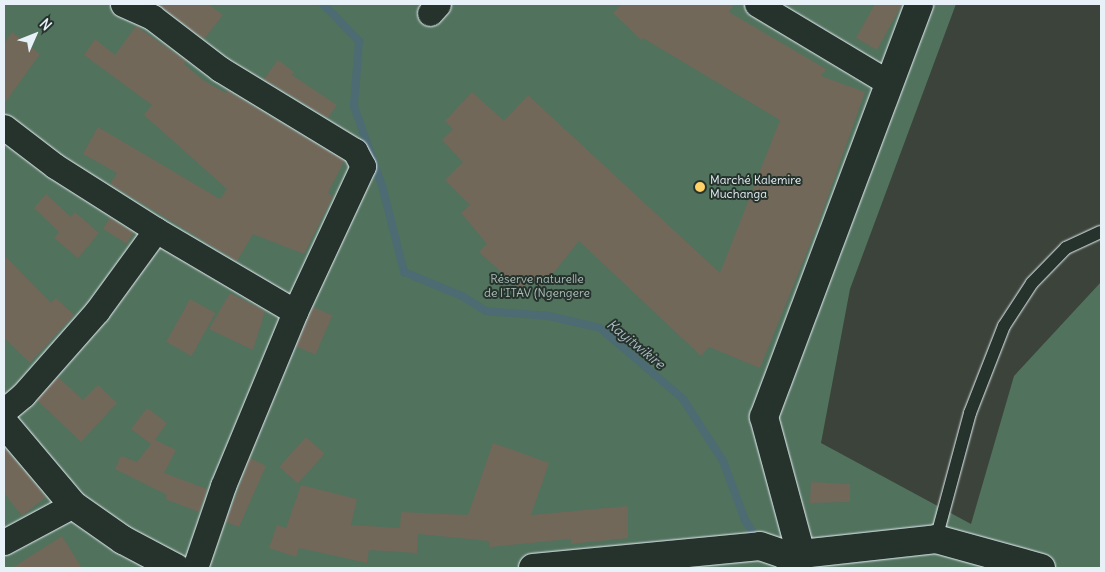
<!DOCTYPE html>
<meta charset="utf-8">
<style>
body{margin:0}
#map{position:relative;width:1105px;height:572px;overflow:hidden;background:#3c433a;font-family:Delius,sans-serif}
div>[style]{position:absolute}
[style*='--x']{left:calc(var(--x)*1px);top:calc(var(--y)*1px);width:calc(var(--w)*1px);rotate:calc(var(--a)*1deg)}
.green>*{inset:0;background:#51725d}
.stream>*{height:8px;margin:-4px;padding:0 4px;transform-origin:4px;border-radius:4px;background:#4c6b73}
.building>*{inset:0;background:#716859;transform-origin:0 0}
.roads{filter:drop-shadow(0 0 1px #e8f1f8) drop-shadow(0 0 1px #e8f1f8)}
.lane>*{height:12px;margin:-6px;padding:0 6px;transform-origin:6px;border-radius:6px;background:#26332d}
.street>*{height:25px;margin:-12.5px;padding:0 12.5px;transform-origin:12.5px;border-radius:12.5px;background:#26332d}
.secondary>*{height:28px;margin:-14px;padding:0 14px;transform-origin:14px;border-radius:14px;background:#26332d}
.dots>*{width:14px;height:14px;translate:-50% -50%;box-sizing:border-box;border:2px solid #26332d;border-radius:50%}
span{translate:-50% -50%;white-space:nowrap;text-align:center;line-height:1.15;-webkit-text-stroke:4px #26332d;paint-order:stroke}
.poi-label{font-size:12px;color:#e8f1f8}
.left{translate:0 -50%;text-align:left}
.park-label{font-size:12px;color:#acbeba}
.water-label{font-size:14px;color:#aabbc3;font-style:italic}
.frame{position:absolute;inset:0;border:5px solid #e8f1f8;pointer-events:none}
.north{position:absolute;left:10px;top:10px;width:50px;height:50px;-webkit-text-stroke:4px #26332d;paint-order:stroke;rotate:46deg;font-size:14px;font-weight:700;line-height:20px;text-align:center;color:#e8f1f8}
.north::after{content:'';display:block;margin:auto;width:18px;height:22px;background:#e8f1f8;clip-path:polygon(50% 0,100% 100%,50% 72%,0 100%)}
</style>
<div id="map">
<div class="green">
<i style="clip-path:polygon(4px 4px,956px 4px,850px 289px,821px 443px,971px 524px,1014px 376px,1101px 282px,1101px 568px,4px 568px)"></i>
</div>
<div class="stream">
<i style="--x:323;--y:4;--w:52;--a:45.8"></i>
<i style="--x:359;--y:41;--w:65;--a:94.4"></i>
<i style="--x:354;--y:106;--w:88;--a:70.7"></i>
<i style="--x:383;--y:189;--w:86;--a:75.8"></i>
<i style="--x:404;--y:272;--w:63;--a:22.5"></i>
<i style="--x:462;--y:296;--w:28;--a:32"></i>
<i style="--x:486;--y:311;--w:63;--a:4.5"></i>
<i style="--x:549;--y:316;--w:52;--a:13.2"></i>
<i style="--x:600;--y:328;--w:109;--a:40.5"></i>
<i style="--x:683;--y:399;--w:74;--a:57.2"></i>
<i style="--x:723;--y:461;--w:63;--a:69.6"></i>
<i style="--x:745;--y:520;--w:25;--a:58"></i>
</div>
<div class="building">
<i style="clip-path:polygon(158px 4px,208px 4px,223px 15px,204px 39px)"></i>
<i style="clip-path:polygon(622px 4px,734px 4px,729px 12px,826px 69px,821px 76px,865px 92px,817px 227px,760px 368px,709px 347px,701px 356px,579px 241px,542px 287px,532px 279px,521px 290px,479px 252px,487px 244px,461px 213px,470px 205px,445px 180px,463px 162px,442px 140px,453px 129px,445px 121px,472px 92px,504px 121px,528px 95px,720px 273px,780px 120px,643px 38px,641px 40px,613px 13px)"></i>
<i style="clip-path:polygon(875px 4px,902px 4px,877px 50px,856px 38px)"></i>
<i style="clip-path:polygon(136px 26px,186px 61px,184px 64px,203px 80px,226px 93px,228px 91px,344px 161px,328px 193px,333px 196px,304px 254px,253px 234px,237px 261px,110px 184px,117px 173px,83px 154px,98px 127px,220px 199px,227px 189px,144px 115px,152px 105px,84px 55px,95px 39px,115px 55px)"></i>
<i style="clip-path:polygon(12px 32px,40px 54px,4px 104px,4px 43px)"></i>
<i style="clip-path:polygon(278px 60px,294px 72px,292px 75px,337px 105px,328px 118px,264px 79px)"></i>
<i style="clip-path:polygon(46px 194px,71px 217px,75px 212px,99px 233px,78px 258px,54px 238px,59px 232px,34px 208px)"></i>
<i style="left:110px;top:218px;width:28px;height:13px;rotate:32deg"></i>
<i style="clip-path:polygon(4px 255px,51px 303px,56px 298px,74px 315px,30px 363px,4px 338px)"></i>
<i style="clip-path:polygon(230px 293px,265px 311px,253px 350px,209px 329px)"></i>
<i style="left:190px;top:299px;width:29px;height:49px;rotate:29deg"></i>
<i style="left:313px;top:307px;width:21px;height:43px;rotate:23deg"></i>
<i style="clip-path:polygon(58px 377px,83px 400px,98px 385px,117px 403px,81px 442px,37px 400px)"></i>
<i style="clip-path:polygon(147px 408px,167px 423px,155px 440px,176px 450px,164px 473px,207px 489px,199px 512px,165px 499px,167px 495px,115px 469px,121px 456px,137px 462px,151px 444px,131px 429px)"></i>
<i style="left:306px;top:437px;width:25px;height:40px;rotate:42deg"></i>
<i style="clip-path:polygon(493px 443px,549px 463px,531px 515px,628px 506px,628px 538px,571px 544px,571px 539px,490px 547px,489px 541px,418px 534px,417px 553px,369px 550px,367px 563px,299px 548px,296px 557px,269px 548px,277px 525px,286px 528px,301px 485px,357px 499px,351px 525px,400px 528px,401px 512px,468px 515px)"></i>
<i style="clip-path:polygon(4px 447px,46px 497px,22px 516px,4px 493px)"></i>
<i style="clip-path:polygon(250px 458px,266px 466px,239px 527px,226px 522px)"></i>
<i style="clip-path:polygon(811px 482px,850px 484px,850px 502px,810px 503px)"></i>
<i style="clip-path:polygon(62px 536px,82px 568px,12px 568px)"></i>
</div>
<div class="roads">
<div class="lane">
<i style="--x:936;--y:539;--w:131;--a:-74.9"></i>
<i style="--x:970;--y:413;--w:93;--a:-68.7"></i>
<i style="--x:1004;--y:326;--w:51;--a:-56.9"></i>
<i style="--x:1032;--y:283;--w:49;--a:-45.8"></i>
<i style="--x:1066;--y:248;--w:38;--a:-25"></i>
</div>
<div class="street">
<i style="--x:123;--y:4;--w:32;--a:24"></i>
<i style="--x:152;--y:17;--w:86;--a:37.4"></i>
<i style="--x:220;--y:69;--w:158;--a:31.3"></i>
<i style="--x:355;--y:151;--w:17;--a:62"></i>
<i style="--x:363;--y:166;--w:161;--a:115"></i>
<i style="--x:295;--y:312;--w:188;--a:112.5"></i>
<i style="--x:223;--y:486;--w:87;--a:108.9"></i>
<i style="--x:757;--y:4;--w:154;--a:30.9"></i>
<i style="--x:430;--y:13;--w:12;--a:-48"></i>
<i style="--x:4;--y:127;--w:64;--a:37.4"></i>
<i style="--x:55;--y:166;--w:120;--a:32.4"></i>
<i style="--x:156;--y:230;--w:161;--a:30.5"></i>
<i style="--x:4;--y:411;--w:25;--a:-40"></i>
<i style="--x:23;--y:395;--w:112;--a:-48.6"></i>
<i style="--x:97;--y:311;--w:100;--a:-53.9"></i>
<i style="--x:4;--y:542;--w:78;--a:-28.2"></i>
</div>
<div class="secondary">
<i style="--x:4;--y:423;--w:107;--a:49.9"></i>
<i style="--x:73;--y:505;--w:61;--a:35"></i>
<i style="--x:123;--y:540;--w:60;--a:27.8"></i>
<i style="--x:801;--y:554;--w:142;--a:-105.1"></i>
<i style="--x:764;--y:417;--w:441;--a:-69.4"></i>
<i style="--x:533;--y:568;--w:228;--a:-5.5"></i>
<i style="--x:760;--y:546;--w:24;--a:19"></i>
<i style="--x:783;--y:554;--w:18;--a:0"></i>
<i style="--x:801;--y:554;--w:136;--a:-6.3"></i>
<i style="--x:936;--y:539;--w:109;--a:15.4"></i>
</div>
</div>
<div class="dots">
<i style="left:700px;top:187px;background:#ffd166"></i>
</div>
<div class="poi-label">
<span class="left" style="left:710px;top:187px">Marché Kalemire<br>Muchanga</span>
</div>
<div class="park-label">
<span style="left:537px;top:286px">Réserve naturelle<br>de l'ITAV (Ngengere</span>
</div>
<div class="water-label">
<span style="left:636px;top:344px;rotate:39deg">Kayitwikire</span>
</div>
<div class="frame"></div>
<div class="north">N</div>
</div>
